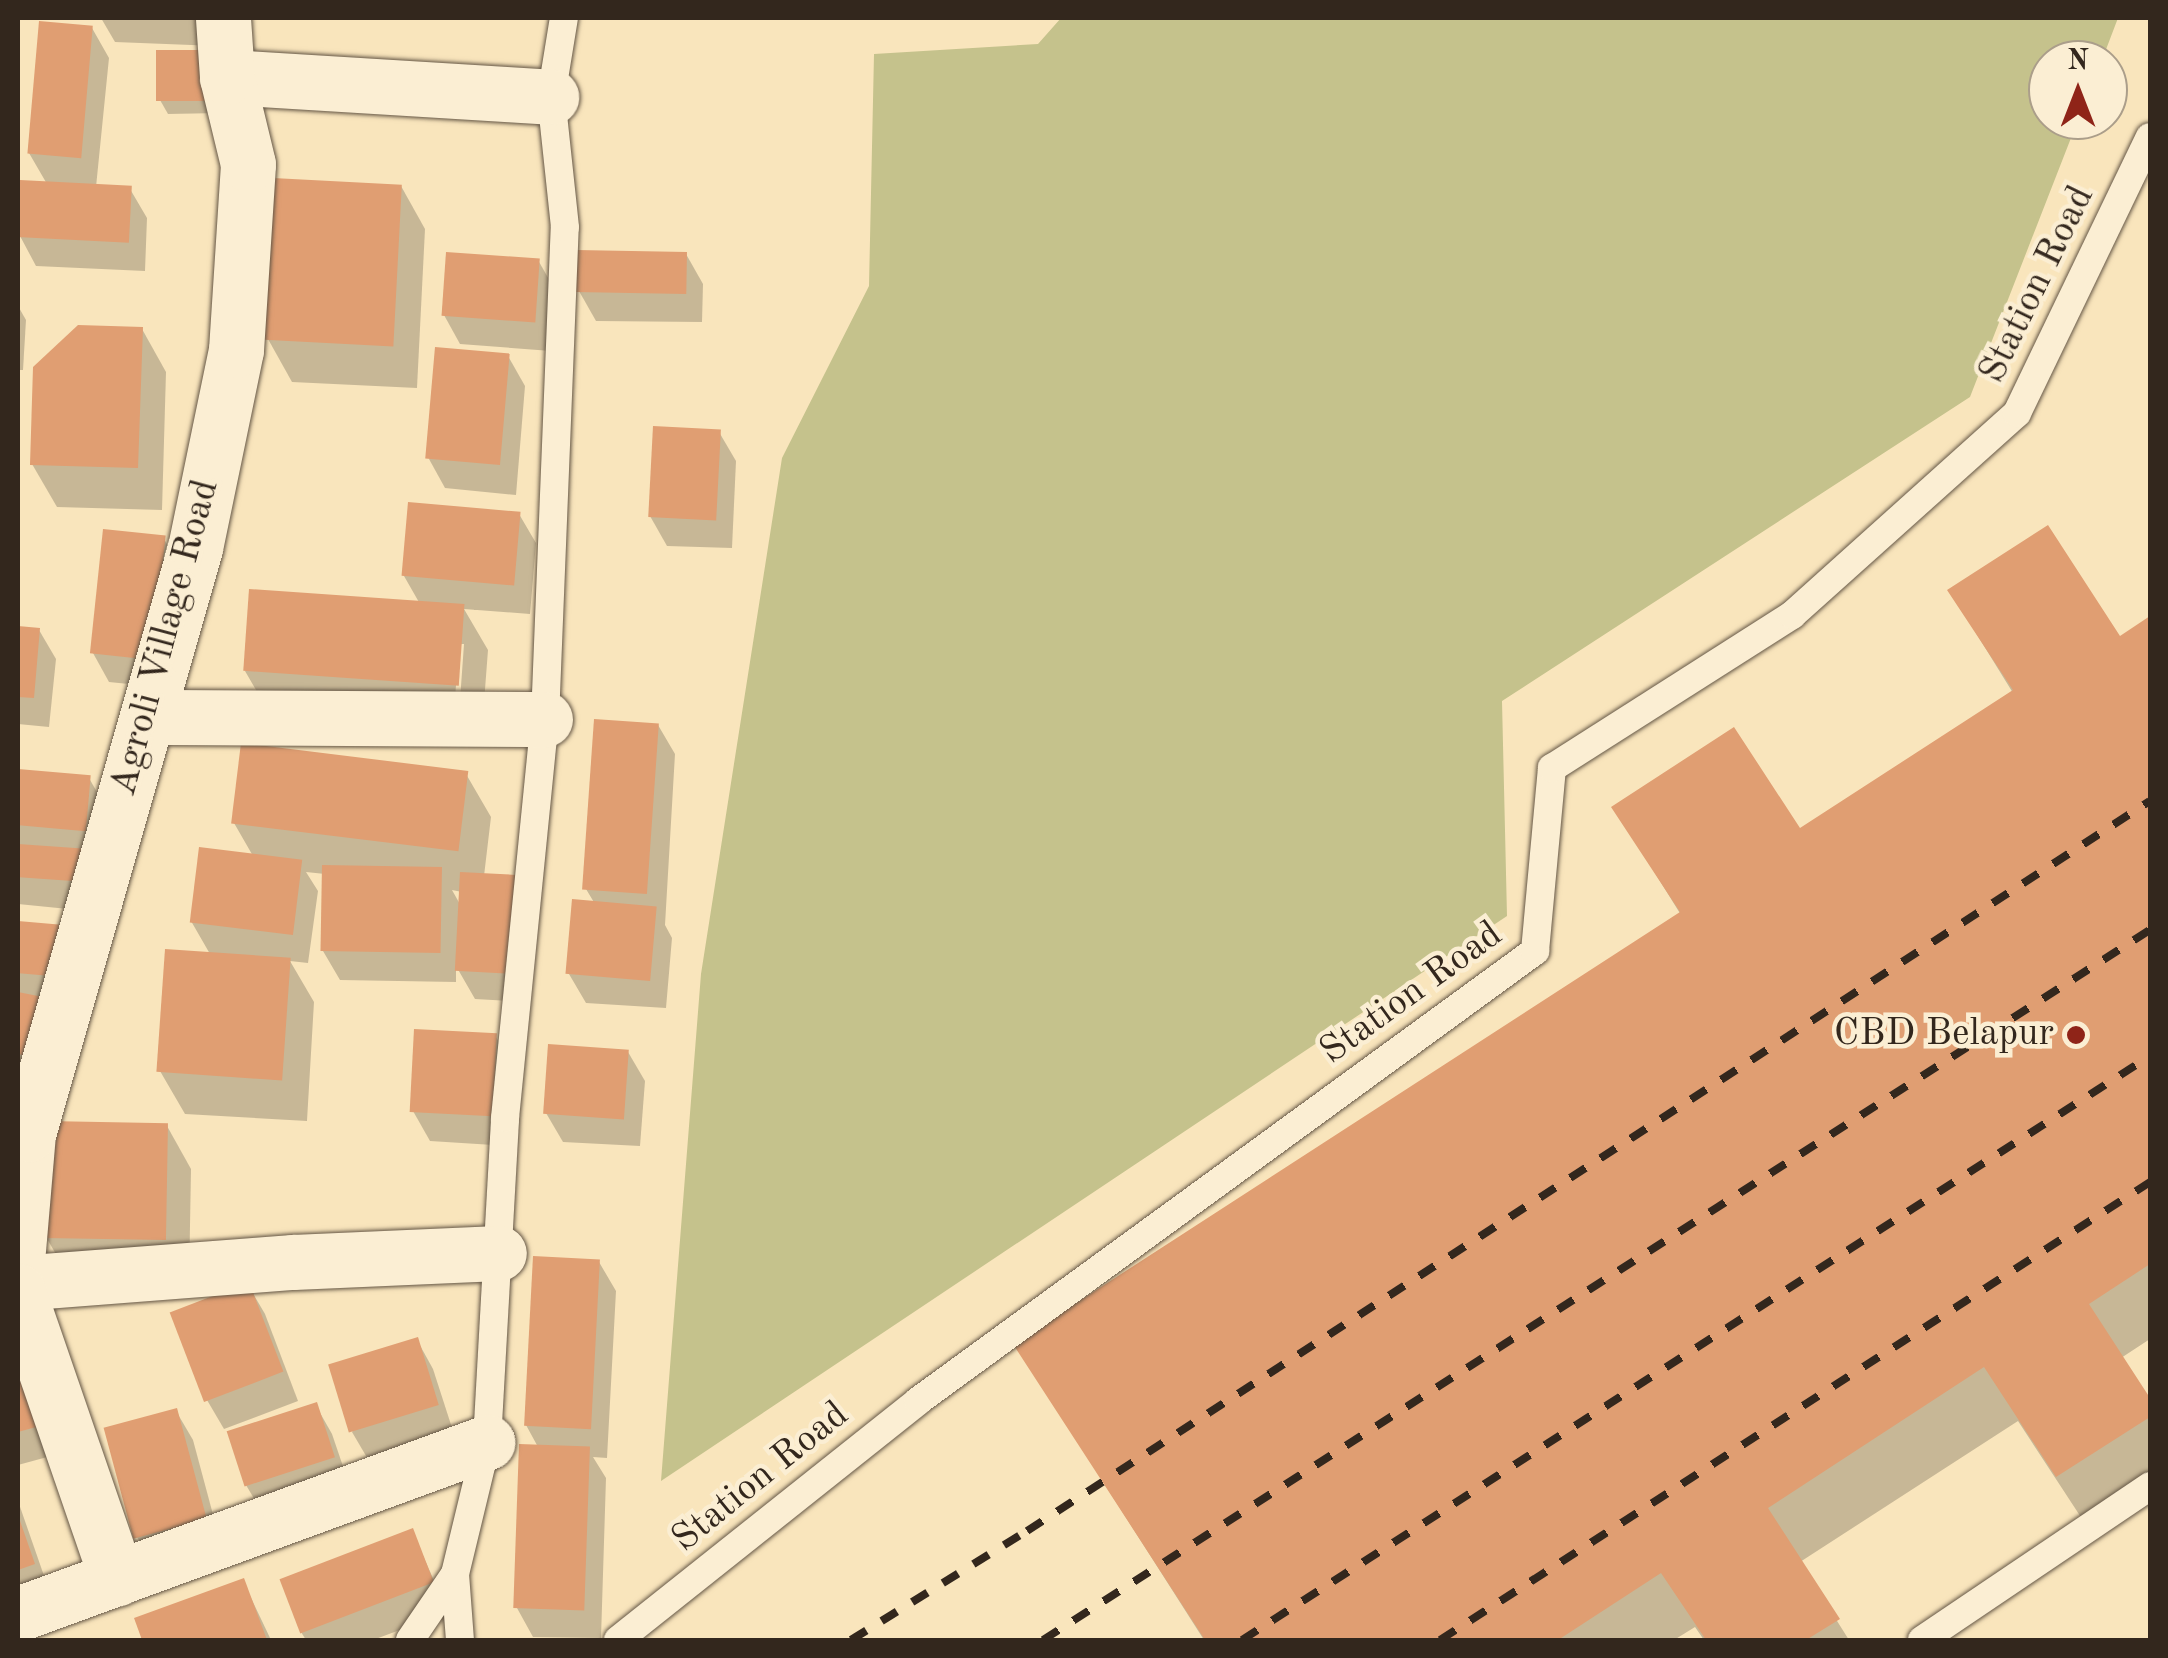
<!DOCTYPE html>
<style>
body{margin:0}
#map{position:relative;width:2168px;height:1658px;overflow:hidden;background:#f9e5bc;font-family:"Old Standard TT",serif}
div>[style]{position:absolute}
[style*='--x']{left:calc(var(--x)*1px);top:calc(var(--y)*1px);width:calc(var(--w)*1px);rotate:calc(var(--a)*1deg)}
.green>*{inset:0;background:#c5c28c}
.shadow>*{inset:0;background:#0003}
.building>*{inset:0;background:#e09e72;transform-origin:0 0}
.roads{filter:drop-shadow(0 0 2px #645645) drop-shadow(0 0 2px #645645)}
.service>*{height:28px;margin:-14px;padding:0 14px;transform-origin:14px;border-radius:14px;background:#fbeed3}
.minor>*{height:55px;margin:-27.5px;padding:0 27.5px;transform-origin:27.5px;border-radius:27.5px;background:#fbeed3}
.rail>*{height:8px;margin-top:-4px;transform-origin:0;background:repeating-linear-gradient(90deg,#33271d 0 18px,transparent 0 36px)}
.dots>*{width:28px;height:28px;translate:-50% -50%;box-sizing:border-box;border:5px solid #fbeed3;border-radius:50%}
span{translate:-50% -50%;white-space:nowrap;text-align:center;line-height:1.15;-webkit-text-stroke:9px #fbeed3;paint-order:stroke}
.street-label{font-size:38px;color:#33271d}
.poi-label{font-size:38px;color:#33271d}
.right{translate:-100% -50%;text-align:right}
.frame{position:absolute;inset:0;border:20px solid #33271d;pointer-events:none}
.north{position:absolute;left:2028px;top:40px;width:100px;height:100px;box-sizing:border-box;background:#fbeed3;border:2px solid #ab9e8a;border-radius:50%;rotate:0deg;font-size:28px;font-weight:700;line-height:40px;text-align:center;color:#33271d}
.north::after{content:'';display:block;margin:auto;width:35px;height:45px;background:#8f2418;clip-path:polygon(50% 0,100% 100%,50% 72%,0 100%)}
</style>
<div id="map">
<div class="green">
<i style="clip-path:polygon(1061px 18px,2118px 18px,2102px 60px,2048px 60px,2048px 120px,2078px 120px,1970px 397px,1502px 701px,1507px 916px,661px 1481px,701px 974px,782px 458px,869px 286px,874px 54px,1038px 44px)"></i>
</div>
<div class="shadow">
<i style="clip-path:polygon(101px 18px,218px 18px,217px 46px,115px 42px)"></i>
<i style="clip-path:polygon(92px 28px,109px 58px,96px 187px,130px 189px,147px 218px,145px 271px,36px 266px,20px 236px,47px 184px,29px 153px)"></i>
<i style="clip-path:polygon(159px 52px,220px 113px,168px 114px,160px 100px)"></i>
<i style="clip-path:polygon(401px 186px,425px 229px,417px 388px,292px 382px,268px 339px)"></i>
<i style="clip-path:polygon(686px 254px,703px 284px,702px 322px,596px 321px,579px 291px)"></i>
<i style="clip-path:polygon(538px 260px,555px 290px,551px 351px,460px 344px,444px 315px)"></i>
<i style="clip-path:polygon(18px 306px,26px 320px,23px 370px,18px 370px)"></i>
<i style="clip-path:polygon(142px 329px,166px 372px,162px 510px,57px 507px,32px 464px)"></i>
<i style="clip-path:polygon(508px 356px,525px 386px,516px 495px,445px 488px,429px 459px)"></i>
<i style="clip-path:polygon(719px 432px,736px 461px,732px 548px,667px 546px,650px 516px)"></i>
<i style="clip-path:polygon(evenodd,519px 514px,536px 543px,530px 614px,464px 609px,488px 650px,482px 729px,270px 714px,245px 671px,420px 604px,404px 576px,519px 514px,459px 644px,464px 644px,460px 700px,455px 699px,459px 644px)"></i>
<i style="clip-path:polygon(164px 539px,181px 568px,168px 688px,109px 682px,93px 653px)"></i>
<i style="clip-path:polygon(1950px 591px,2119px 639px,2150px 619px,2150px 1339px,2121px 1358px,2150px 1403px,2150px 1492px,2090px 1531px,2018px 1421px,1800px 1562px,1849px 1640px,1704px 1640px,1695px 1627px,1674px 1640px,1204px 1640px,1016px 1345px,1681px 915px,1614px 807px,1799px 832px,2013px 693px)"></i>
<i style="clip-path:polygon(18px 628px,39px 630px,56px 659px,49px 727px,18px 724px)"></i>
<i style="clip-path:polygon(658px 725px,675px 754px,665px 925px,672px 938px,666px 1008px,586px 1003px,569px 974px,595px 904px,586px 889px)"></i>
<i style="clip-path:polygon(18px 772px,89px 778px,106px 808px,98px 912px,18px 904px)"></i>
<i style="clip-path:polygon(evenodd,466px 774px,491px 817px,484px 876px,527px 1002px,475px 999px,456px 966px,456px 982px,340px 980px,323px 951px,325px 874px,306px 872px,318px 891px,308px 963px,290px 961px,314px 1002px,307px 1121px,185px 1114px,160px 1071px,210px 954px,191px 921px,253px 856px,234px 823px,466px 774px,452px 890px,462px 892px,461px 906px,452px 890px)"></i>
<i style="clip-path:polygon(18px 923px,65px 928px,18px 1079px)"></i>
<i style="clip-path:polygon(496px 1037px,513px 1066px,509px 1146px,430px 1141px,413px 1111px)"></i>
<i style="clip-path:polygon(628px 1052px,645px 1081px,640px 1146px,563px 1142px,546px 1113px)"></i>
<i style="clip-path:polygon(167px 1126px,191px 1169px,189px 1282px,71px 1280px,46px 1237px)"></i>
<i style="clip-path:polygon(599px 1262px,616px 1291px,607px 1458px,593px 1457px,606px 1478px,601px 1638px,533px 1637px,517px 1608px,538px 1447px,526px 1425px)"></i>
<i style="clip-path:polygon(248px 1285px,265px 1314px,298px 1401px,224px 1429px,207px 1400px)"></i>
<i style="clip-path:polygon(18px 1318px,62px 1453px,18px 1465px)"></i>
<i style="clip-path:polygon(417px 1340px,433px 1369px,454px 1434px,369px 1461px,352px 1432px)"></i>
<i style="clip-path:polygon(315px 1404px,332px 1434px,350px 1487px,263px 1514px,246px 1485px)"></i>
<i style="clip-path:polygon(176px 1411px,193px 1440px,222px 1548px,154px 1567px,137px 1537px,107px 1430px)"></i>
<i style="clip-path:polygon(18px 1501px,50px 1593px,18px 1605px)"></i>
<i style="clip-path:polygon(412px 1531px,448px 1612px,373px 1640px,306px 1640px,301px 1632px)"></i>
<i style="clip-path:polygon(243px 1581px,271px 1640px,145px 1640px,137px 1619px)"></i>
</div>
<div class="building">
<i style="left:39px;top:21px;width:54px;height:133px;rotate:5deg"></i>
<i style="left:156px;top:50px;width:58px;height:51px"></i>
<i style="left:273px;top:178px;width:129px;height:162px;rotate:3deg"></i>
<i style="left:20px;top:180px;width:112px;height:57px;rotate:3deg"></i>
<i style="left:576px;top:250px;width:111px;height:42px;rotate:1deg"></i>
<i style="left:446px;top:252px;width:94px;height:64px;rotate:4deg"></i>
<i style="clip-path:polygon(78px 325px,143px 327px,138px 468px,30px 465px,33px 367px)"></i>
<i style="left:435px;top:347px;width:75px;height:112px;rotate:5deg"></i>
<i style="left:653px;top:426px;width:68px;height:91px;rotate:3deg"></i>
<i style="left:408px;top:502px;width:113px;height:74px;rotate:5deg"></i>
<i style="clip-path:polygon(2048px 525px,2120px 636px,2150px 616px,2150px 1264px,2089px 1304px,2150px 1398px,2150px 1417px,2056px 1477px,1984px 1367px,1768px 1508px,1840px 1619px,1806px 1640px,1706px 1640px,1661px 1573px,1558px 1640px,1205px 1640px,1013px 1344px,1680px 912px,1611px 807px,1734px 727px,1800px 828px,2013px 690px,1947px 590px)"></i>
<i style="left:103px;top:529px;width:63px;height:125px;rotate:6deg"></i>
<i style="left:249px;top:589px;width:216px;height:82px;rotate:4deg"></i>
<i style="clip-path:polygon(18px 626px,40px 628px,34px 698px,18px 697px)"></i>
<i style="left:594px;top:719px;width:65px;height:171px;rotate:4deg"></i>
<i style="left:241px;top:743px;width:229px;height:81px;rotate:7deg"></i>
<i style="left:18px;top:769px;width:73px;height:56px;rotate:5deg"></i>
<i style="left:18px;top:844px;width:68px;height:33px;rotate:4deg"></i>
<i style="left:199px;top:847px;width:104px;height:76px;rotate:7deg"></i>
<i style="left:322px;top:865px;width:120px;height:86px;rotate:1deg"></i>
<i style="left:460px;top:872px;width:56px;height:99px;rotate:3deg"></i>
<i style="left:572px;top:899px;width:85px;height:75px;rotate:5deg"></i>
<i style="left:18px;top:921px;width:49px;height:52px;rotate:5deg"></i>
<i style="left:165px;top:949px;width:126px;height:123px;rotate:4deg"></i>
<i style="clip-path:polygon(18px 992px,48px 998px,36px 1058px,18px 1054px)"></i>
<i style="left:414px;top:1029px;width:83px;height:83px;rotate:3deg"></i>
<i style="left:548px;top:1044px;width:81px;height:70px;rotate:4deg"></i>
<i style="left:46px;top:1121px;width:122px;height:117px;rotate:1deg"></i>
<i style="left:533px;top:1256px;width:67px;height:170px;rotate:3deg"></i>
<i style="left:249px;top:1282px;width:96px;height:85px;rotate:69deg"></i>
<i style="clip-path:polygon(18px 1321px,47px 1424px,18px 1432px)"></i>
<i style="left:418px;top:1337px;width:71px;height:94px;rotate:73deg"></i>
<i style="left:317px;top:1402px;width:58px;height:95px;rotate:72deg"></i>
<i style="left:177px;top:1408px;width:115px;height:76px;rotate:75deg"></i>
<i style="left:519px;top:1444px;width:71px;height:164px;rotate:2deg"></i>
<i style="clip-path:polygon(18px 1515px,35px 1564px,18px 1570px)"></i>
<i style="left:413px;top:1528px;width:58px;height:143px;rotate:69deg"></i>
<i style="clip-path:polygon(244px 1578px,267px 1640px,142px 1640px,134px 1618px)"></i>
</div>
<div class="roads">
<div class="service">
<i style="--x:455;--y:1574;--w:66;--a:85.7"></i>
<i style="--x:410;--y:1640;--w:80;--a:-55.7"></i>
<i style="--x:455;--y:1574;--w:136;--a:-76.4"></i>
<i style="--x:487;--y:1442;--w:324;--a:-86.8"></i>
<i style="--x:505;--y:1118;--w:401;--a:-84.3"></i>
<i style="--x:545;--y:719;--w:492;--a:-87.7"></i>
<i style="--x:565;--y:227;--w:131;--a:-96.1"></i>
<i style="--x:551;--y:97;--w:80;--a:-80.7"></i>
<i style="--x:618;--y:1640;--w:384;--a:-38.5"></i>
<i style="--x:918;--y:1401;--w:764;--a:-36.1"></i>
<i style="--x:1535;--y:951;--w:184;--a:-84.7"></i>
<i style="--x:1552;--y:768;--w:285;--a:-32.5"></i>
<i style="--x:1792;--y:615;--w:302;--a:-41.9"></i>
<i style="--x:2017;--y:413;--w:306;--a:-64.3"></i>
<i style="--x:1922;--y:1640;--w:275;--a:-34"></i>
</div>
<div class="minor">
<i style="--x:227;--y:77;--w:325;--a:3.5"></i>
<i style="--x:148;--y:717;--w:397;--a:0.3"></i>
<i style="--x:18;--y:1250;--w:116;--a:-85.1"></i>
<i style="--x:28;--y:1134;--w:609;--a:-74.09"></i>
<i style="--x:195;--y:548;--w:202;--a:-78.3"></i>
<i style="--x:236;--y:350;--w:186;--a:-86.3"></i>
<i style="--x:248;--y:164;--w:89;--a:-103.6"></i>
<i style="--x:227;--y:77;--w:59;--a:-93.9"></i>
<i style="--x:18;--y:1283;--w:276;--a:-4.4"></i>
<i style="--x:293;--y:1262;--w:206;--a:-2.5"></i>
<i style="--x:18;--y:1291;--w:304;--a:71"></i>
<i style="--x:18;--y:1614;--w:500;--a:-20.1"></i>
</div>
</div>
<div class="rail">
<i style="--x:851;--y:1640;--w:207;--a:-31.8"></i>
<i style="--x:1027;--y:1531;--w:1339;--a:-33.03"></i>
<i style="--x:1043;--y:1640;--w:1315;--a:-32.68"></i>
<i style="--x:1242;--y:1640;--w:1080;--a:-32.75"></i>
<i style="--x:1440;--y:1640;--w:845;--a:-32.82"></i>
</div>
<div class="dots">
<i style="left:2076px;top:1035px;background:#8f2418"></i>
</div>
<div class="street-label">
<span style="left:2038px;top:285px;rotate:-64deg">Station Road</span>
<span style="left:166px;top:638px;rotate:-75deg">Agroli Village Road</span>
<span style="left:1412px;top:994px;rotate:-36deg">Station Road</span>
<span style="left:761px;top:1478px;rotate:-39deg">Station Road</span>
</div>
<div class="poi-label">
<span class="right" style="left:2054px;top:1035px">CBD Belapur</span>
</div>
<div class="frame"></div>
<div class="north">N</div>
</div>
